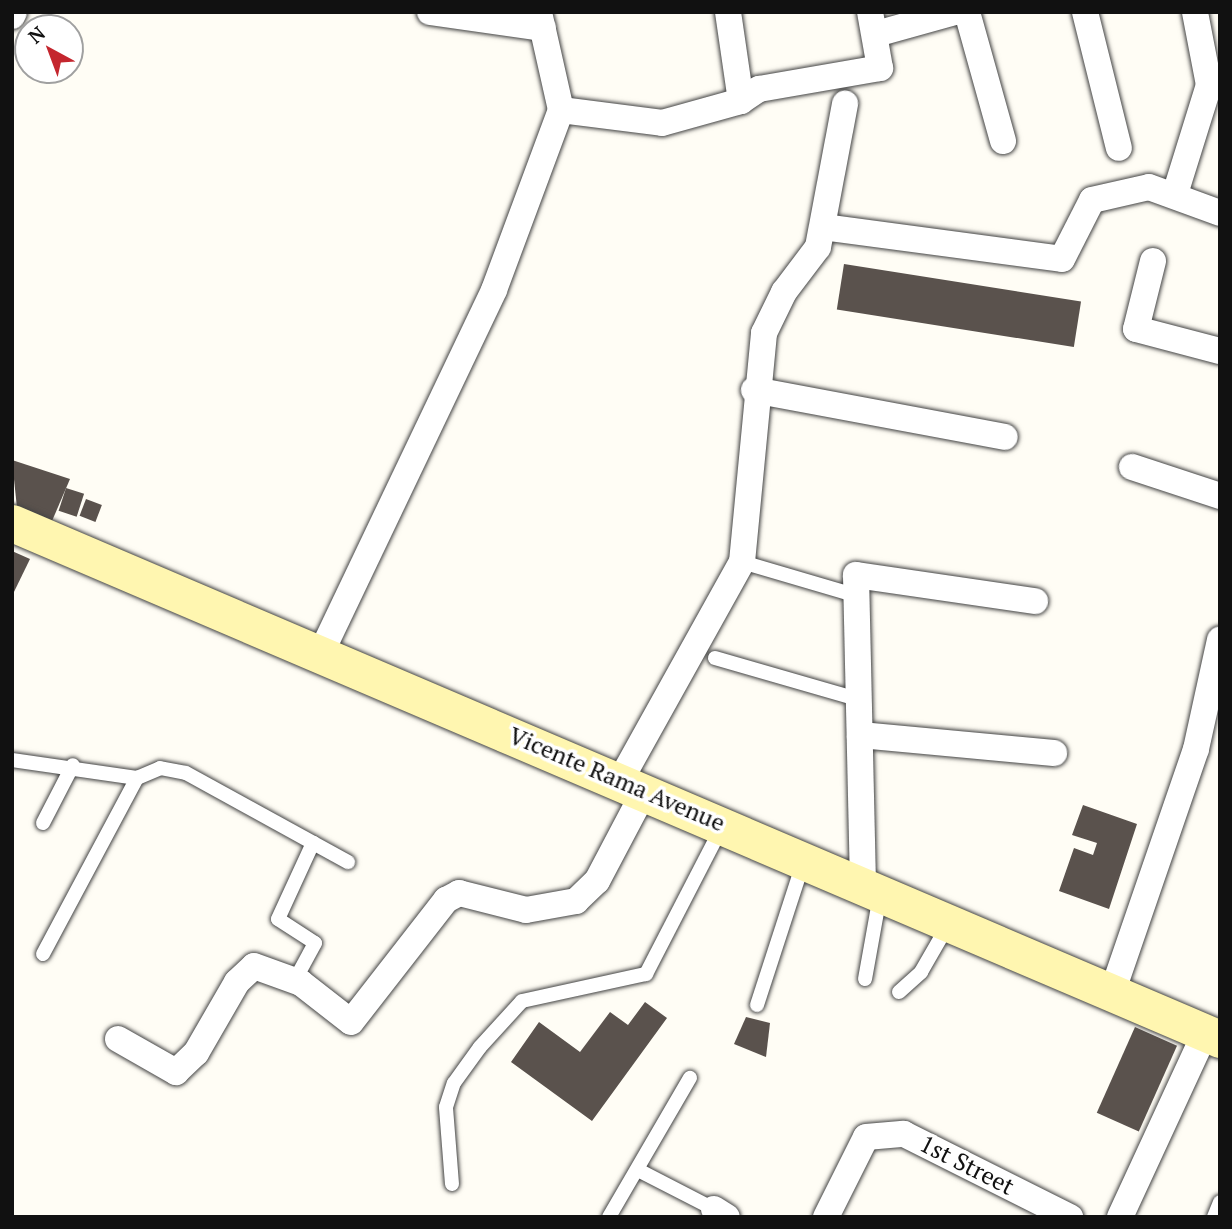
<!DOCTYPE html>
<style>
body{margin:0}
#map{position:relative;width:1232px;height:1229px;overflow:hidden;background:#fffdf5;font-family:"PT Serif",serif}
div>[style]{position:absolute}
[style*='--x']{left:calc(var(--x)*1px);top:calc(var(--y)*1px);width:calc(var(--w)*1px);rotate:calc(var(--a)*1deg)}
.building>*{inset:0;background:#5a524d;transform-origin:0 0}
.roads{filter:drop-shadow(0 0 2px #444) drop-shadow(0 0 2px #444)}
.lane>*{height:14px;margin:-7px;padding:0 7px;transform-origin:7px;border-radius:7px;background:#fff}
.street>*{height:26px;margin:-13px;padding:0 13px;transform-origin:13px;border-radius:13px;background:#fff}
.secondary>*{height:37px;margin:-18.5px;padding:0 18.5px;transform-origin:18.5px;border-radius:18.5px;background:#fff6b0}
span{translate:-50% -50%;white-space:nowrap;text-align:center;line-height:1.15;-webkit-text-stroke:7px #fff;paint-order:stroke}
.street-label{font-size:24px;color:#111}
.frame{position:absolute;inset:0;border:14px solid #111;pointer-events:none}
.north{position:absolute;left:14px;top:14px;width:70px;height:70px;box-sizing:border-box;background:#fff;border:2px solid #a0a0a0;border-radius:50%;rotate:319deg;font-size:19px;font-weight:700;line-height:28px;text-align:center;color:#111}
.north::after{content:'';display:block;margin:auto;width:24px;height:32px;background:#c4262e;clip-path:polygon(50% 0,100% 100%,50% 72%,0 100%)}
</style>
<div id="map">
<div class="building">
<i style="left:844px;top:264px;width:240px;height:46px;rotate:9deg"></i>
<i style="clip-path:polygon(12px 460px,70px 479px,52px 521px,17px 508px)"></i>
<i style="left:66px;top:488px;width:19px;height:24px;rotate:18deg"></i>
<i style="left:86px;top:499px;width:17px;height:18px;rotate:21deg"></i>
<i style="clip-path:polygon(12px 551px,30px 559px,12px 596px)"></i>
<i style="clip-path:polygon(1083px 805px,1137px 824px,1109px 909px,1059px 891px,1074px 848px,1093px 855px,1097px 843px,1072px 835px)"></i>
<i style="clip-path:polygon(645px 1002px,667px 1018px,592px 1121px,511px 1062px,539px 1022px,580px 1052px,610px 1012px,628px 1025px)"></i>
<i style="clip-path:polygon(746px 1017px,770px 1023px,766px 1057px,734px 1044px)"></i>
<i style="left:1135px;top:1027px;width:46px;height:94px;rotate:24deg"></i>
</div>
<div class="roads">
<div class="lane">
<i style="--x:742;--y:562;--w:117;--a:16.4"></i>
<i style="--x:715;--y:658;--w:148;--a:16.1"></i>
<i style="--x:12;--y:760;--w:126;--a:8.2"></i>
<i style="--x:137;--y:778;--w:25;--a:-23"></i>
<i style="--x:160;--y:768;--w:26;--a:11"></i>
<i style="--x:186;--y:773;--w:185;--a:28.8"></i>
<i style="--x:43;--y:823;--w:65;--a:-62.7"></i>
<i style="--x:43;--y:954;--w:200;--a:-61.9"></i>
<i style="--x:865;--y:979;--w:84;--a:-79.8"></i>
<i style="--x:295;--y:980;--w:42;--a:-61.6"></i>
<i style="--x:315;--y:943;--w:44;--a:-147"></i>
<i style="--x:278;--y:919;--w:84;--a:-65.3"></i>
<i style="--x:899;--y:992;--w:30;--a:-42"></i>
<i style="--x:921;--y:972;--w:54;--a:-60.1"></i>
<i style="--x:757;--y:1005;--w:152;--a:-72"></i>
<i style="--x:638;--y:1170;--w:85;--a:27.2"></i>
<i style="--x:452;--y:1184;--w:77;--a:-94.5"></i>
<i style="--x:446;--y:1107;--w:25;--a:-72"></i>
<i style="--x:454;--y:1083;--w:44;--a:-54.2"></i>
<i style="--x:480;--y:1047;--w:62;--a:-47.6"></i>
<i style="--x:522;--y:1001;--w:127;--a:-12.3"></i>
<i style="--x:646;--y:974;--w:165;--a:-62.7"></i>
<i style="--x:609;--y:1217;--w:161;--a:-59.8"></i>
<i style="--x:1214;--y:1217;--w:16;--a:-68"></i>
</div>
<div class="street">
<i style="--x:430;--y:12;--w:114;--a:8.1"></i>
<i style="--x:728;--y:12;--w:90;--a:81.7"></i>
<i style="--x:967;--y:12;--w:134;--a:74.4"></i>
<i style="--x:1085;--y:12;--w:140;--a:76"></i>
<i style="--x:12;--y:16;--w:4;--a:-63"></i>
<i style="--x:876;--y:34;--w:82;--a:-15.6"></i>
<i style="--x:561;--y:110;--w:102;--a:7.3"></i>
<i style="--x:662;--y:123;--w:82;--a:-15.6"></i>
<i style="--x:741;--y:101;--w:22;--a:-34"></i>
<i style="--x:759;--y:89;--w:123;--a:-9.8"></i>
<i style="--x:880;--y:68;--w:57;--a:-100.1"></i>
<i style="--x:1175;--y:194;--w:114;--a:-72.7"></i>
<i style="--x:1209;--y:85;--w:74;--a:-100.9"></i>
<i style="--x:823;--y:227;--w:241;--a:7.6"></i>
<i style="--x:1062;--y:259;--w:66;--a:-63"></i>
<i style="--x:1092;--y:200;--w:58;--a:-12.8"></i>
<i style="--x:1149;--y:187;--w:76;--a:20.1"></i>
<i style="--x:1153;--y:261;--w:70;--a:104"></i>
<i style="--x:1136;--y:329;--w:87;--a:14.7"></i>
<i style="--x:754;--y:390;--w:255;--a:10.6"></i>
<i style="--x:1132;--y:467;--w:93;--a:18.2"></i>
<i style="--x:321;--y:653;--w:402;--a:-64.5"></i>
<i style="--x:494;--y:290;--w:192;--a:-69.6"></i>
<i style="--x:561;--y:110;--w:100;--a:-102.7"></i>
<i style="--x:860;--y:735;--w:195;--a:5.3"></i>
<i style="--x:620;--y:781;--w:251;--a:-60.9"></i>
<i style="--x:742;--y:562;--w:230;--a:-84.5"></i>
<i style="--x:764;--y:333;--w:46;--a:-64"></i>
<i style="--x:784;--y:292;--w:56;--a:-52.9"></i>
<i style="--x:818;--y:247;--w:146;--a:-79.3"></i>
<i style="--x:863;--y:884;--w:309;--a:-91.3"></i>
<i style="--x:856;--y:575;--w:181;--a:8.3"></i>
<i style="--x:1112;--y:993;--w:258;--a:-71"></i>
<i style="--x:1196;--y:749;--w:112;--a:-77.6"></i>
<i style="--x:118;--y:1039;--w:67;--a:29.6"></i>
<i style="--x:176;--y:1072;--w:28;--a:-44"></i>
<i style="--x:196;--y:1053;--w:82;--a:-60"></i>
<i style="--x:237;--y:982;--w:23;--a:-43"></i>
<i style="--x:254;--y:966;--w:50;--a:19.9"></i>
<i style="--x:301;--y:983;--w:63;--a:38"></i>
<i style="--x:351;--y:1022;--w:155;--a:-52.1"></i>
<i style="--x:446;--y:900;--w:15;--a:-28"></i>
<i style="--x:459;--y:893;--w:69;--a:14.2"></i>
<i style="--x:526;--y:910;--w:51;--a:-10.2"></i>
<i style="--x:576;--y:901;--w:29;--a:-44"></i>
<i style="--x:597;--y:881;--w:103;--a:-62.2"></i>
<i style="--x:714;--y:1209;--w:15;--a:32"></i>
<i style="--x:826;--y:1217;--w:89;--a:-63.4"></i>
<i style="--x:866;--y:1137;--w:38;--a:-5"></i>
<i style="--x:904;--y:1134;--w:186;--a:26.6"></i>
<i style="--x:1120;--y:1217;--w:203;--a:-65.2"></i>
</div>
<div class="secondary">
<i style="--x:12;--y:523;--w:1314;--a:23.13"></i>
</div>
</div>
<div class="street-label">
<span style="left:617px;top:779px;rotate:23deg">Vicente Rama Avenue</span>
<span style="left:967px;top:1165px;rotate:27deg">1st Street</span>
</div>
<div class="frame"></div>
<div class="north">N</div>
</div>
